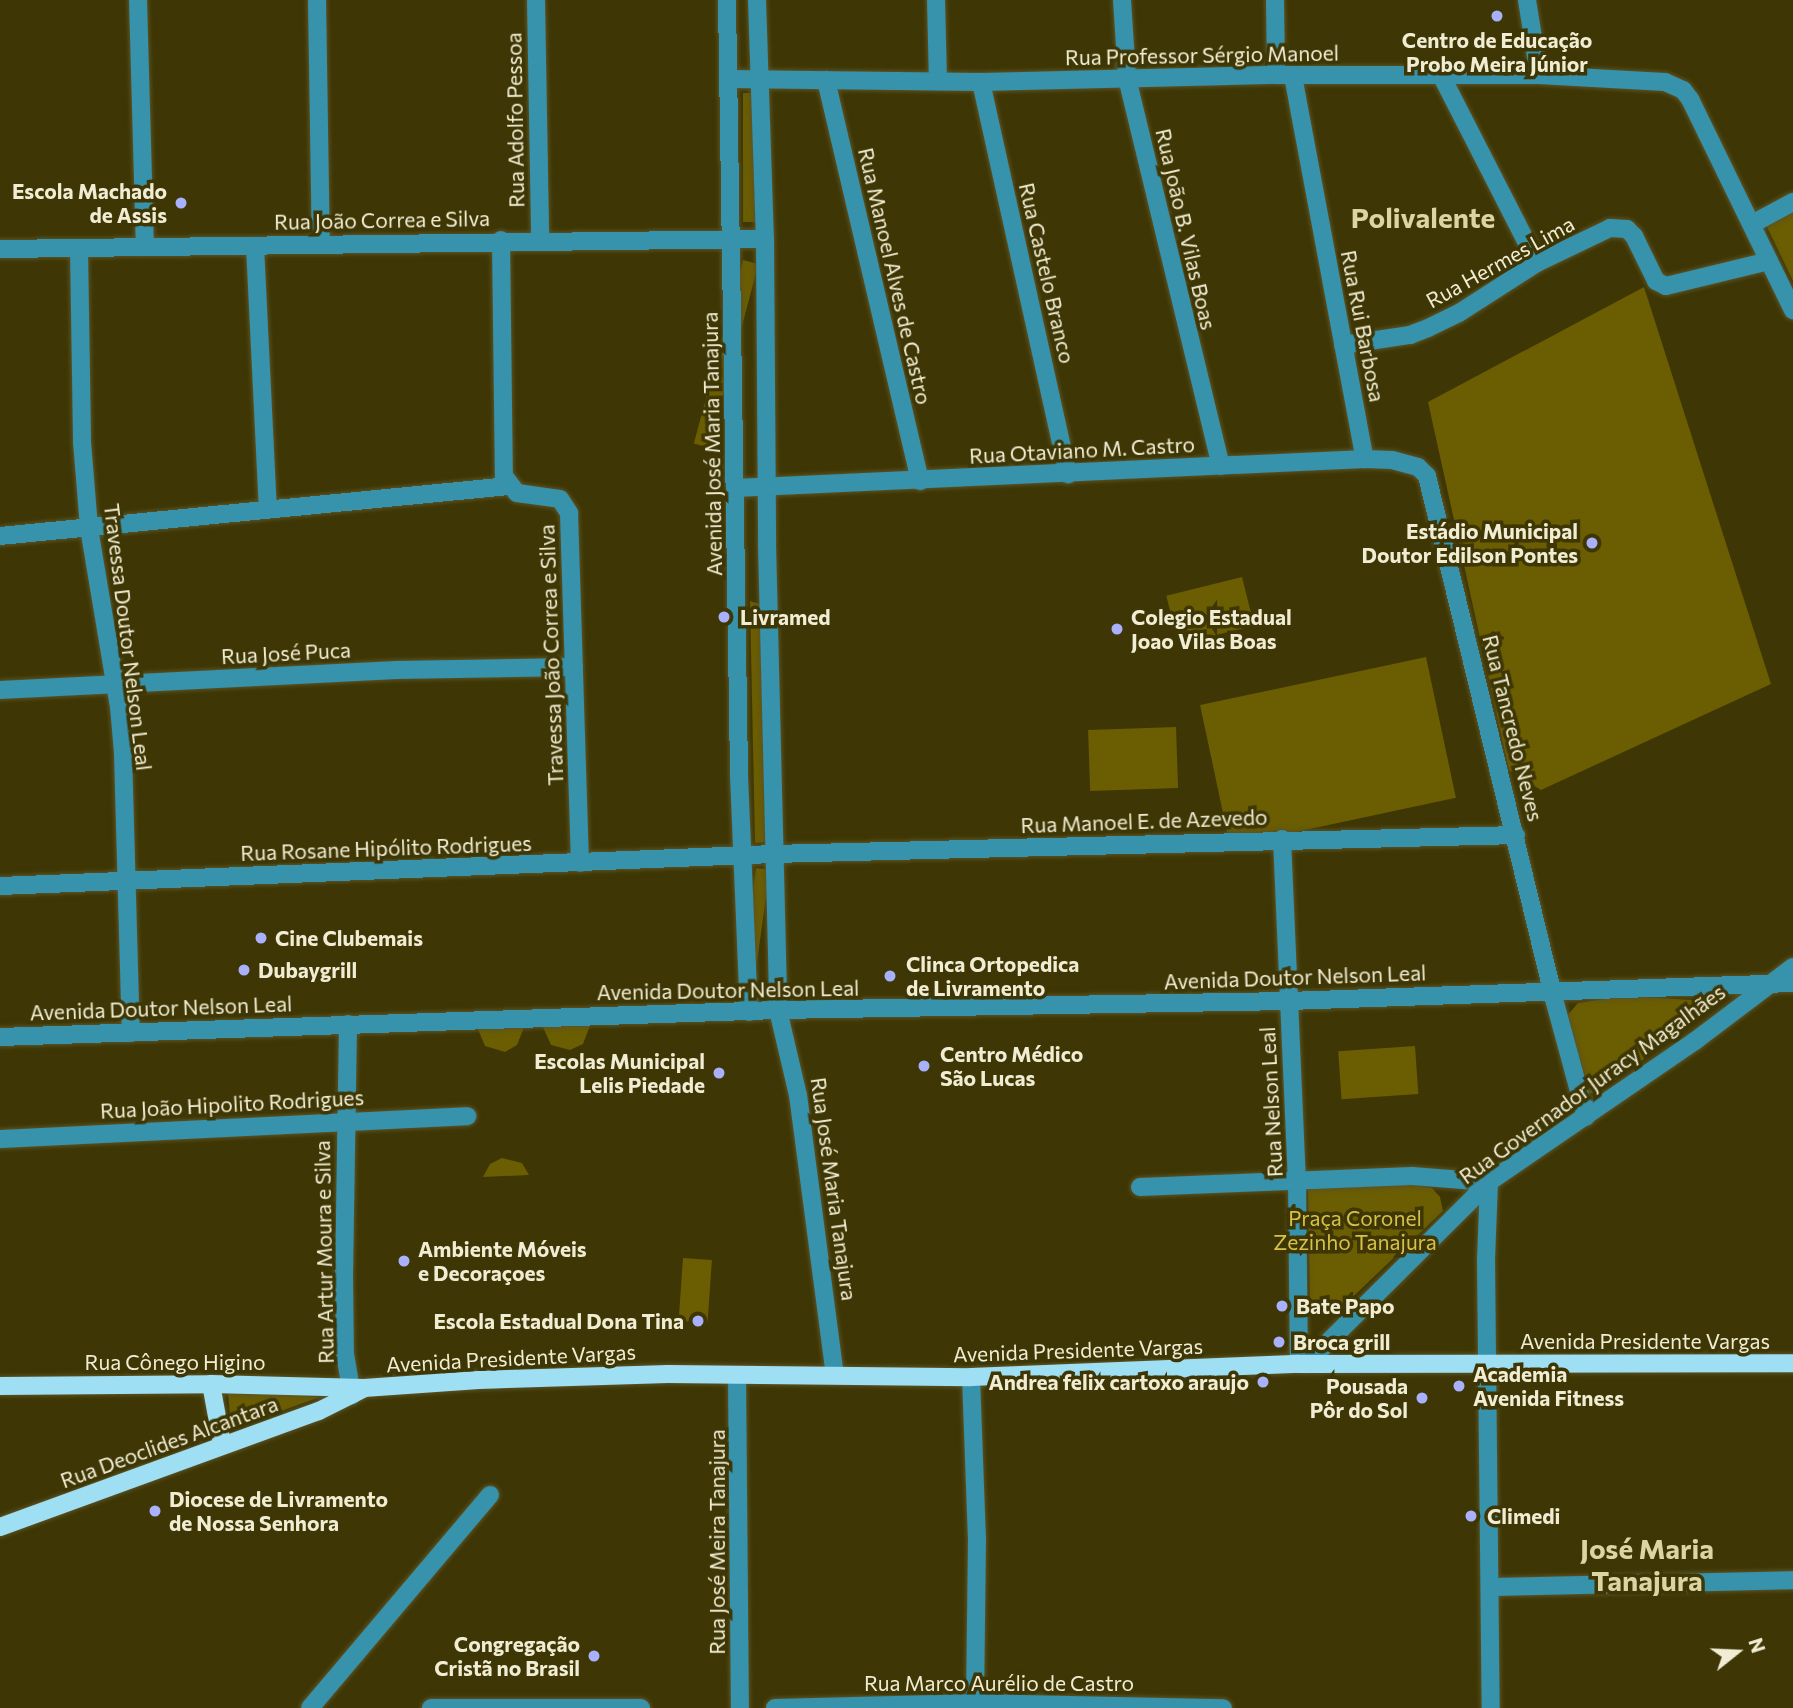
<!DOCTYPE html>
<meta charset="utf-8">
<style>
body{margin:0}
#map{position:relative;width:1793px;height:1708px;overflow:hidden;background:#3e3604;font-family:Commissioner,sans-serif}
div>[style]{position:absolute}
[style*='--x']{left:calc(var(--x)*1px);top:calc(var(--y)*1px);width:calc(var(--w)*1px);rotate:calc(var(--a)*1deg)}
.green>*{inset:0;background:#6b5d02;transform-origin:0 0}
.roads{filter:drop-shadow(0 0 2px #5b5325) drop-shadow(0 0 2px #5b5325)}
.minor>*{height:18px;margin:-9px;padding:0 9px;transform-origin:9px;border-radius:9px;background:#3792ab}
.major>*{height:18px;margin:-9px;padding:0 9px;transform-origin:9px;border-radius:9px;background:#9fdff3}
.dots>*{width:19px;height:19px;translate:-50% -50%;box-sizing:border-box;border:4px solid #3e3604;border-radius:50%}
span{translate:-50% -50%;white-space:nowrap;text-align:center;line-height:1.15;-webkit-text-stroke:7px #3e3604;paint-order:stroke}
.poi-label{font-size:21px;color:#f1edd4;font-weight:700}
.right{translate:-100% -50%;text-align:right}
.left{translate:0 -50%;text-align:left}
.street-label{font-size:21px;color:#f1edd4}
.park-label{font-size:21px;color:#d6c149}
.district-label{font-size:28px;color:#dcd4a3;font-weight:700}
.north{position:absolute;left:1702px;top:1617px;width:70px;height:70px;-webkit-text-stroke:5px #3e3604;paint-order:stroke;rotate:72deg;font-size:19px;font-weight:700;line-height:28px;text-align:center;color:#f1edd4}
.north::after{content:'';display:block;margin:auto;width:24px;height:32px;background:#f1edd4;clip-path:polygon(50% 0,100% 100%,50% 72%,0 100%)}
</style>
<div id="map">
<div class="green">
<i style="left:743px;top:93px;width:12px;height:129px"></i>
<i style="clip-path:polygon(1793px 208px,1793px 281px,1765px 223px)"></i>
<i style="left:743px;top:260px;width:16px;height:190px;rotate:15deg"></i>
<i style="clip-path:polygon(1644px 287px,1771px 684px,1541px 790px,1509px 770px,1428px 402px)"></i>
<i style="left:1242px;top:577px;width:50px;height:78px;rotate:76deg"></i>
<i style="clip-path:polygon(750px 601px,760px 604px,767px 842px,755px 843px)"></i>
<i style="left:1426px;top:657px;width:144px;height:231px;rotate:78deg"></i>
<i style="left:1176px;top:727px;width:61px;height:88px;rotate:88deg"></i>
<i style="left:756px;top:868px;width:14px;height:126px;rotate:8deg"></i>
<i style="clip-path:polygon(1624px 996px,1693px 1000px,1707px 1006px,1708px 1013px,1597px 1093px,1590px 1093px,1566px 1017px,1578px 1003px)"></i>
<i style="clip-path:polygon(591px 1023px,583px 1044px,570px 1050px,551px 1045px,542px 1025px)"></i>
<i style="clip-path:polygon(525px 1025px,517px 1045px,505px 1052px,485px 1046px,477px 1027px)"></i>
<i style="left:1415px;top:1046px;width:48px;height:77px;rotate:86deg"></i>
<i style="clip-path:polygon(502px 1158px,522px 1163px,529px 1175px,483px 1177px,490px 1164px)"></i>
<i style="clip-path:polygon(1408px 1184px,1432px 1188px,1440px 1197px,1443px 1211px,1337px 1312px,1318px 1317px,1310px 1305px,1308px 1191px,1317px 1186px)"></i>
<i style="left:683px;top:1258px;width:29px;height:63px;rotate:4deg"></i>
<i style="clip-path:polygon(228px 1392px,274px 1393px,320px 1397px,231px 1429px)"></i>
</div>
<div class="roads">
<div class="minor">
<i style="--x:138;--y:0;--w:247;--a:88.4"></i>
<i style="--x:317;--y:0;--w:244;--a:89.1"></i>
<i style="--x:536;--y:0;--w:240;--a:89"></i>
<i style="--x:727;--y:0;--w:775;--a:89.11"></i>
<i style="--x:739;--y:775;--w:237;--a:87.6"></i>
<i style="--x:757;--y:0;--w:239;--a:88.1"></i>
<i style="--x:765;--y:239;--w:305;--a:89.6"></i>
<i style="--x:767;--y:544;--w:466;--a:88.6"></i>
<i style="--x:778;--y:1010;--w:87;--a:76.8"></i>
<i style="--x:798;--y:1095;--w:282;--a:82.5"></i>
<i style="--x:936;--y:0;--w:81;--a:88.6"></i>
<i style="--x:1122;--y:0;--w:78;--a:86.3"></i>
<i style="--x:1127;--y:78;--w:399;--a:76.4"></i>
<i style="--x:1275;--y:0;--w:75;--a:89.2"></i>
<i style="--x:1527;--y:0;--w:76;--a:80.9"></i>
<i style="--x:1441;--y:75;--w:211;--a:62.9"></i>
<i style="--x:1293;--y:76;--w:390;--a:79.4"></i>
<i style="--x:728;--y:79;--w:253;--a:0.7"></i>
<i style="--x:981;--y:82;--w:295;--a:-1.4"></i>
<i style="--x:1276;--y:75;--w:263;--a:0"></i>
<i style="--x:1539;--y:75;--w:126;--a:3.2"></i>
<i style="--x:1665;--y:82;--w:20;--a:24"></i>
<i style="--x:1683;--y:90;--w:11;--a:52"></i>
<i style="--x:1690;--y:99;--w:235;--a:64"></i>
<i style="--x:826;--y:80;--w:412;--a:76.8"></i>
<i style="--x:981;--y:82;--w:402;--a:77.5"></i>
<i style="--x:1752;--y:224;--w:47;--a:-28.2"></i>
<i style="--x:501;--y:240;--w:236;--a:89.3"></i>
<i style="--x:504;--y:476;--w:21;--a:53"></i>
<i style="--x:517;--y:493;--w:43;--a:7.9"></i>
<i style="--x:560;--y:499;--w:17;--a:57"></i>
<i style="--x:569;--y:513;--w:350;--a:88.2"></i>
<i style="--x:255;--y:246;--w:262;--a:87.2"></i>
<i style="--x:79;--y:248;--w:194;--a:89.1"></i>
<i style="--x:82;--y:442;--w:86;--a:85.3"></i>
<i style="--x:89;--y:528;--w:181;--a:80.5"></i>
<i style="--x:119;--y:707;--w:46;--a:85"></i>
<i style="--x:123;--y:753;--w:280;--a:88.4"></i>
<i style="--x:0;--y:249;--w:765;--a:-0.75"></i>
<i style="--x:1343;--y:345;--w:68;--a:-8.5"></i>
<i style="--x:1410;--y:335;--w:19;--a:-21"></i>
<i style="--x:1428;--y:328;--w:34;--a:-26"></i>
<i style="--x:1459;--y:313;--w:93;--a:-32.7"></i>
<i style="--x:1537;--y:263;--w:81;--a:-25.6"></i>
<i style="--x:1610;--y:228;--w:17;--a:3"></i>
<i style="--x:1627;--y:229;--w:10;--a:45"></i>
<i style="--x:1634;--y:236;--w:50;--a:63.9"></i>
<i style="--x:1656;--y:281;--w:11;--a:27"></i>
<i style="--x:1666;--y:286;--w:106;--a:-13.6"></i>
<i style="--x:735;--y:488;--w:631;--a:-2.64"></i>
<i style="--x:1365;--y:459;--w:27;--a:2"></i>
<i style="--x:1392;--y:460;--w:27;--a:15"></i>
<i style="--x:1418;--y:467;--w:13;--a:45"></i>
<i style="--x:1427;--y:476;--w:538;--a:76.35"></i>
<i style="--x:1554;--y:999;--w:122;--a:74.8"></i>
<i style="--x:0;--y:536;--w:511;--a:-5.61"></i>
<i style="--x:0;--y:690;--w:397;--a:-2.9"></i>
<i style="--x:396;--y:670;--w:178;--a:-1"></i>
<i style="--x:1282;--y:839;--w:342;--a:87.5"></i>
<i style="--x:1297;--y:1181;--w:183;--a:89.4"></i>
<i style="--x:0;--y:886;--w:774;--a:-2.37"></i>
<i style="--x:773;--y:854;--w:743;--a:-1.46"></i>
<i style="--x:348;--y:1024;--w:253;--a:90.9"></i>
<i style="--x:344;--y:1277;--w:77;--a:89.3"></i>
<i style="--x:345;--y:1354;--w:42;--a:80.3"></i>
<i style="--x:0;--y:1037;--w:778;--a:-1.99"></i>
<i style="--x:778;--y:1010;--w:511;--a:-1.01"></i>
<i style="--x:1289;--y:1001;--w:504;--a:-2.05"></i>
<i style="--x:0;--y:1139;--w:468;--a:-2.8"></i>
<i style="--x:1140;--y:1187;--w:272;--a:-2.3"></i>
<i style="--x:1412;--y:1176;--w:77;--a:4.5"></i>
<i style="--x:1489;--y:1182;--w:79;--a:92.2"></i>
<i style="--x:1486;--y:1261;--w:447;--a:89.4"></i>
<i style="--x:1306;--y:1364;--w:258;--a:-44.8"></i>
<i style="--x:1489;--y:1182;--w:250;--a:-34.4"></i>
<i style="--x:1695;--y:1041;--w:123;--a:-37.1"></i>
<i style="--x:737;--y:1375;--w:333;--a:89.5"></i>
<i style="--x:971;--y:1377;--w:162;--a:87.9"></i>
<i style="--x:977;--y:1539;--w:169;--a:90.7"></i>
<i style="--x:1492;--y:1587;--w:301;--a:-1.3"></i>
<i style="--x:310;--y:1708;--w:279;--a:-49.8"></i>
<i style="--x:431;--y:1708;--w:210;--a:0"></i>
<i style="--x:775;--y:1708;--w:200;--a:-1.4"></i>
<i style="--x:975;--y:1703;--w:248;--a:1.2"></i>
</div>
<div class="major">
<i style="--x:211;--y:1384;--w:61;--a:79.6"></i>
<i style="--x:0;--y:1386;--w:211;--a:-0.5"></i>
<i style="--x:211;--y:1384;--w:153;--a:1.5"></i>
<i style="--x:364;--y:1388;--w:115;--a:-4"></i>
<i style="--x:479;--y:1380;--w:189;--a:-1.8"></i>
<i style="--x:668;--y:1374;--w:303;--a:0.6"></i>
<i style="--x:971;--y:1377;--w:328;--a:-2.3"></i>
<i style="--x:1299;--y:1364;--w:494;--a:-0.1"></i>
<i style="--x:0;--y:1527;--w:339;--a:-20"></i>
<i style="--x:319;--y:1411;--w:49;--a:-26.6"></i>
</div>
</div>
<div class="dots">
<i style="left:1497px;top:16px;background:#a9b0fc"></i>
<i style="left:181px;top:203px;background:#a9b0fc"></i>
<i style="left:1592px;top:543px;background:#a9b0fc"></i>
<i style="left:724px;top:617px;background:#a9b0fc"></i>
<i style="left:1117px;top:629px;background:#a9b0fc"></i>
<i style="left:261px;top:938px;background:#a9b0fc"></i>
<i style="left:244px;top:970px;background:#a9b0fc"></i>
<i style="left:890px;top:976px;background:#a9b0fc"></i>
<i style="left:924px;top:1066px;background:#a9b0fc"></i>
<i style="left:719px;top:1073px;background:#a9b0fc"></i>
<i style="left:404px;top:1261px;background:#a9b0fc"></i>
<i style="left:1282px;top:1306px;background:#a9b0fc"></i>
<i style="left:698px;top:1321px;background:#a9b0fc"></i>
<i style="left:1279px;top:1342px;background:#a9b0fc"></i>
<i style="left:1263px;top:1382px;background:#a9b0fc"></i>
<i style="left:1459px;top:1386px;background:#a9b0fc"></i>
<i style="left:1422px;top:1398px;background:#a9b0fc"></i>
<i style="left:155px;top:1511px;background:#a9b0fc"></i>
<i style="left:1471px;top:1516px;background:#a9b0fc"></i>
<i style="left:594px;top:1656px;background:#a9b0fc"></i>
</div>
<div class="poi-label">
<span style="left:1497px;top:52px">Centro de Educação<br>Probo Meira Júnior</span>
<span class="right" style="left:167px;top:203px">Escola Machado<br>de Assis</span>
<span class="right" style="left:1578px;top:543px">Estádio Municipal<br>Doutor Edilson Pontes</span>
<span class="left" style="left:740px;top:617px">Livramed</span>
<span class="left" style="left:1131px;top:629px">Colegio Estadual<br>Joao Vilas Boas</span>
<span class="left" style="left:275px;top:938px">Cine Clubemais</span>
<span class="left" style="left:906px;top:976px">Clinca Ortopedica<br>de Livramento</span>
<span class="left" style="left:258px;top:970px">Dubaygrill</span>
<span class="left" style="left:940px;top:1066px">Centro Médico<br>São Lucas</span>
<span class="right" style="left:705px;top:1073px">Escolas Municipal<br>Lelis Piedade</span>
<span class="left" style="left:418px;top:1261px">Ambiente Móveis<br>e Decoraçoes</span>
<span class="left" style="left:1296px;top:1306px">Bate Papo</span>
<span class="right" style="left:684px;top:1321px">Escola Estadual Dona Tina</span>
<span class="left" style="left:1293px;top:1342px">Broca grill</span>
<span class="left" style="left:1473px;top:1386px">Academia<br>Avenida Fitness</span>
<span class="right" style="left:1249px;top:1382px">Andrea felix cartoxo araujo</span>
<span class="right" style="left:1408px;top:1398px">Pousada<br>Pôr do Sol</span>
<span class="left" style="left:169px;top:1511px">Diocese de Livramento<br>de Nossa Senhora</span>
<span class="left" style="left:1487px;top:1516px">Climedi</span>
<span class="right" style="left:580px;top:1656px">Congregação<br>Cristã no Brasil</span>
</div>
<div class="street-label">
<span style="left:1202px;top:55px;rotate:-1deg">Rua Professor Sérgio Manoel</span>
<span style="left:515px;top:120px;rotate:-91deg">Rua Adolfo Pessoa</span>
<span style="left:382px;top:220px;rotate:-1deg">Rua João Correa e Silva</span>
<span style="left:1186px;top:229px;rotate:77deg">Rua João B. Vilas Boas</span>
<span style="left:1500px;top:262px;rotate:-29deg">Rua Hermes Lima</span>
<span style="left:1047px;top:273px;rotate:77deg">Rua Castelo Branco</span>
<span style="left:895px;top:276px;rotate:77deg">Rua Manoel Alves de Castro</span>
<span style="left:1363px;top:326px;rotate:79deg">Rua Rui Barbosa</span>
<span style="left:712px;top:444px;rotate:-91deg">Avenida José Maria Tanajura</span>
<span style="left:1082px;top:450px;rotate:-3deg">Rua Otaviano M. Castro</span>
<span style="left:128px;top:637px;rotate:83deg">Travessa Doutor Nelson Leal</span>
<span style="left:286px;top:653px;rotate:-3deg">Rua José Puca</span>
<span style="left:551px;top:655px;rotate:-92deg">Travessa João Correa e Silva</span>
<span style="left:1513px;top:728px;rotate:76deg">Rua Tancredo Neves</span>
<span style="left:1144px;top:821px;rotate:-2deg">Rua Manoel E. de Azevedo</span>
<span style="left:386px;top:848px;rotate:-2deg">Rua Rosane Hipólito Rodrigues</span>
<span style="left:1295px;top:977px;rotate:-2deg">Avenida Doutor Nelson Leal</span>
<span style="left:728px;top:990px;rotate:-1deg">Avenida Doutor Nelson Leal</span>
<span style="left:161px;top:1008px;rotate:-2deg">Avenida Doutor Nelson Leal</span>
<span style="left:1592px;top:1084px;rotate:-36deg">Rua Governador Juracy Magalhães</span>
<span style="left:1271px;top:1102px;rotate:-93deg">Rua Nelson Leal</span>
<span style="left:232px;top:1104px;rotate:-3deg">Rua João Hipolito Rodrigues</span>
<span style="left:834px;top:1189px;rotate:82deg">Rua José Maria Tanajura</span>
<span style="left:324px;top:1252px;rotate:-91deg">Rua Artur Moura e Silva</span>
<span style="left:1645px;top:1341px">Avenida Presidente Vargas</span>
<span style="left:1078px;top:1350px;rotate:-2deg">Avenida Presidente Vargas</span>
<span style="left:511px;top:1358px;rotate:-3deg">Avenida Presidente Vargas</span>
<span style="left:175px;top:1362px">Rua Cônego Higino</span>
<span style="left:169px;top:1442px;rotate:-20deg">Rua Deoclides Alcantara</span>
<span style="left:717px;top:1542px;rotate:-90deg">Rua José Meira Tanajura</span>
<span style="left:999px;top:1683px">Rua Marco Aurélio de Castro</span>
</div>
<div class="park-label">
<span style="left:1355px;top:1230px">Praça Coronel<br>Zezinho Tanajura</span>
</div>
<div class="district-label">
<span style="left:1423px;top:217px">Polivalente</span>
<span style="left:1647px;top:1564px">José Maria<br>Tanajura</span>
</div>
<div class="north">N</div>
</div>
